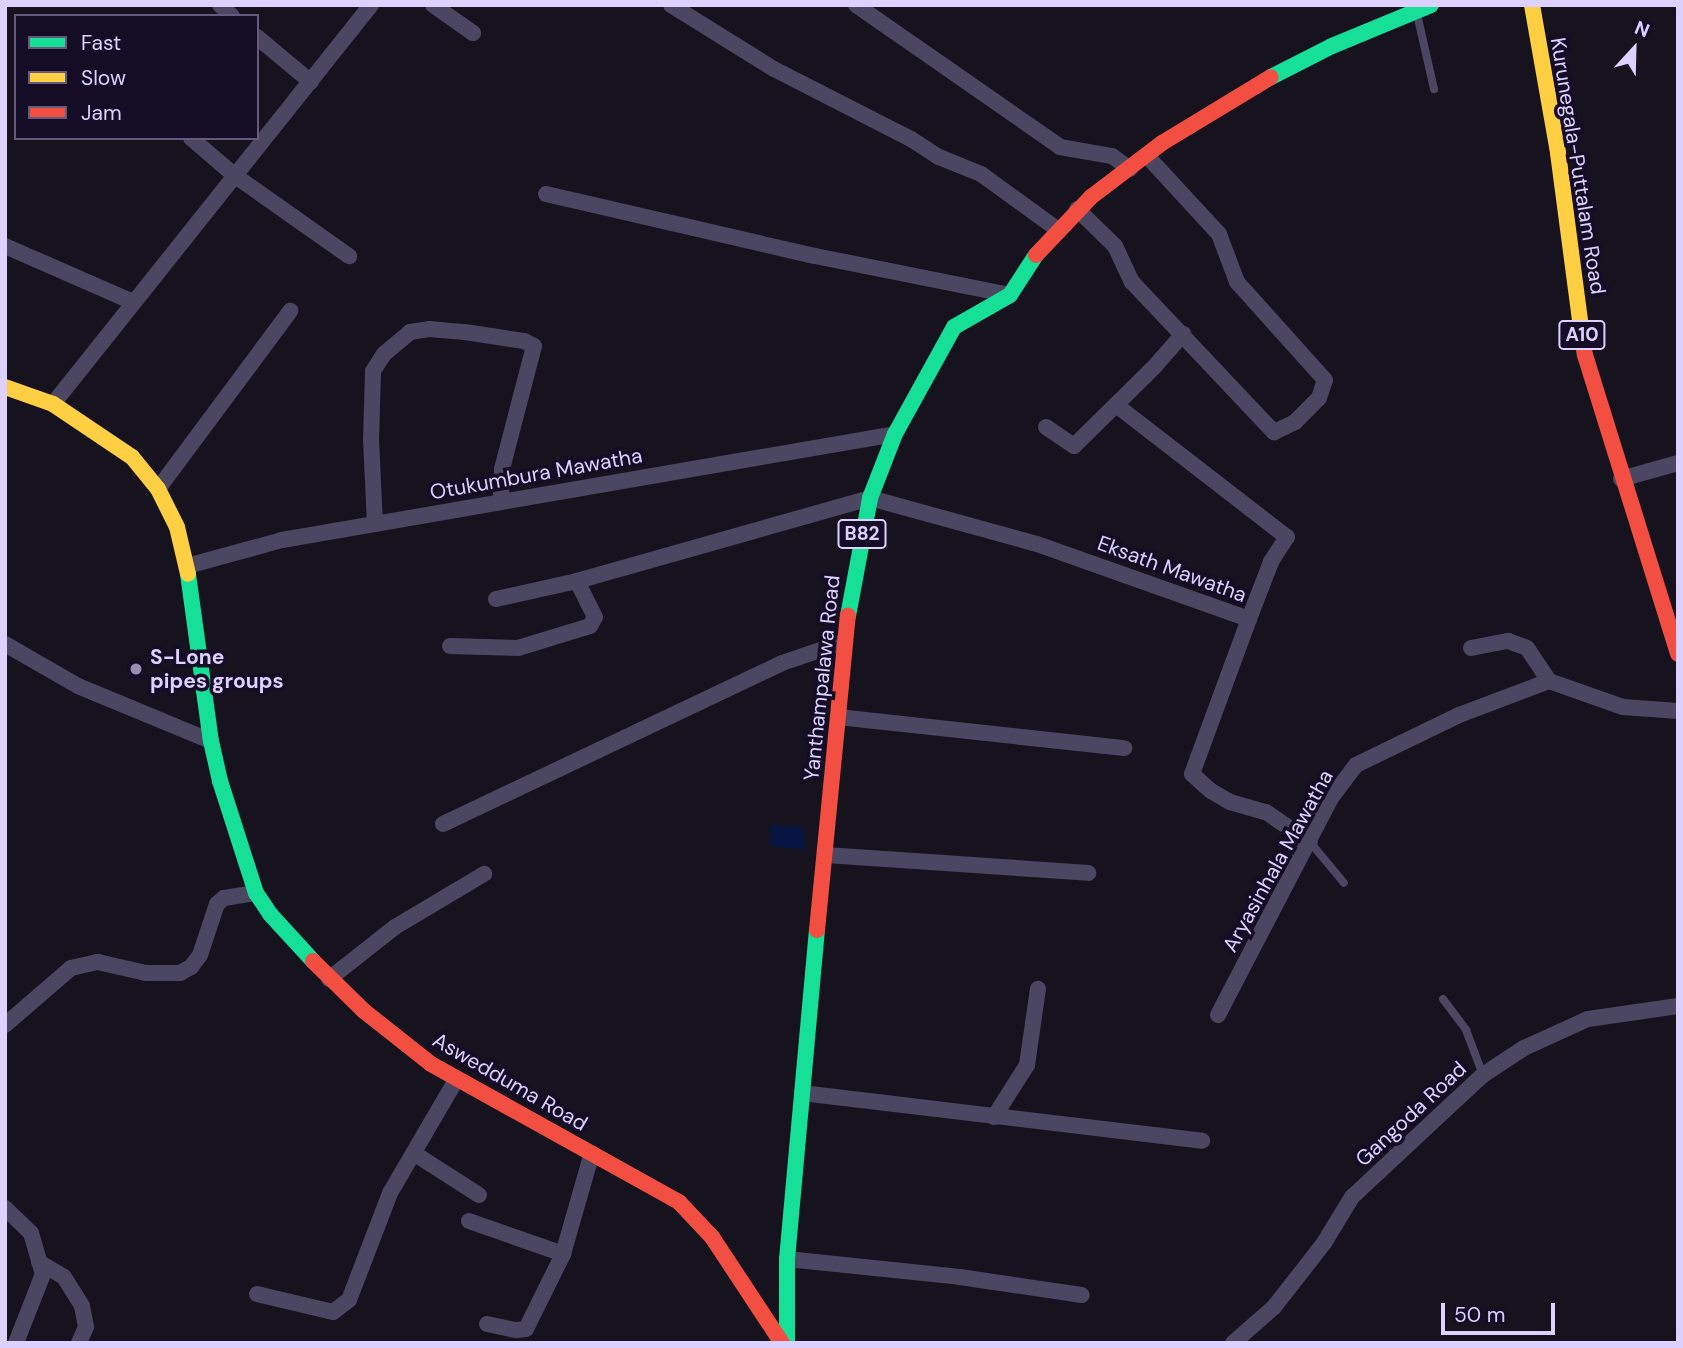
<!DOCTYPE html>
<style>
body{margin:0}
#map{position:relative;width:1683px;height:1348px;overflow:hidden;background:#16131f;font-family:"DM Sans",sans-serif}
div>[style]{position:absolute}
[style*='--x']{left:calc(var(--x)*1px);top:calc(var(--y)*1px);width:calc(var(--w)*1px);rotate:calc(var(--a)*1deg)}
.water>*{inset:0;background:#071542}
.lane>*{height:8px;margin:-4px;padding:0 4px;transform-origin:4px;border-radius:4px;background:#4b4661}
.street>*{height:16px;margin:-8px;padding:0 8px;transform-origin:8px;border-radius:8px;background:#4b4661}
.fast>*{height:16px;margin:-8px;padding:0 8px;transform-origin:8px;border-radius:8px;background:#16e098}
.slow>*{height:16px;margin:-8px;padding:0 8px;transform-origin:8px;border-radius:8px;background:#ffcf43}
.jam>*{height:16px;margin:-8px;padding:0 8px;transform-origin:8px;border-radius:8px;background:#f24e42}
.dots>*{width:19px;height:19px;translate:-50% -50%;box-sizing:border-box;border:4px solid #140d25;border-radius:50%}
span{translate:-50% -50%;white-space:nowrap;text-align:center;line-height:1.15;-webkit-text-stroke:7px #140d25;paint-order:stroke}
.shield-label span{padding:2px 5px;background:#140d25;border:2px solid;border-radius:5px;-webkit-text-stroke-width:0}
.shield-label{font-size:19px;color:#ddd1ff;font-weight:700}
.street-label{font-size:21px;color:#ddd1ff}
.poi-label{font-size:21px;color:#ddd1ff;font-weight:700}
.left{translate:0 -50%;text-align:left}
.frame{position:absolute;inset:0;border:7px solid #ddd1ff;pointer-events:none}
.legend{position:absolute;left:14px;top:14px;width:245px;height:126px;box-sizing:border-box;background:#140d25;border:2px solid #645b7c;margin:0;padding:9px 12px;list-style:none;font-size:21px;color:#ddd1ff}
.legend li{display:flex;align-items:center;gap:14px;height:35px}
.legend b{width:35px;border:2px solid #645b7c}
.north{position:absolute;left:1599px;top:14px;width:70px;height:70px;-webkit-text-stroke:5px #140d25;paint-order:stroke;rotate:22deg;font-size:19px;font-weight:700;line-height:28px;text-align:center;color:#ddd1ff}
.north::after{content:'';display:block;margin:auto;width:24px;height:32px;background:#ddd1ff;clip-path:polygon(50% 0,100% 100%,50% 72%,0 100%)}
.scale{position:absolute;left:1441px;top:1303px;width:114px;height:32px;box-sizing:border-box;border:4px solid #ddd1ff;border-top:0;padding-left:9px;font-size:21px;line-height:24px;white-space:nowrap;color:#ddd1ff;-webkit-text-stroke:5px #140d25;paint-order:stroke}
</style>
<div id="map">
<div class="water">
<i style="clip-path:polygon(771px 825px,803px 827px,805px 850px,770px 846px)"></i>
</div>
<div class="lane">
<i style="--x:1417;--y:14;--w:77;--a:77.2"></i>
<i style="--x:1310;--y:842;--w:53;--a:50.3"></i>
<i style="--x:1443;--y:999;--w:39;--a:53"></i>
<i style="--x:1466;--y:1030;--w:48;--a:69.3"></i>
</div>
<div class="street">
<i style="--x:220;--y:5;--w:16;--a:43"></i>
<i style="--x:433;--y:5;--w:49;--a:35"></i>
<i style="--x:671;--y:5;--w:121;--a:31.9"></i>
<i style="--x:774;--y:69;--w:154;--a:27.1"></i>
<i style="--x:911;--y:139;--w:33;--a:33"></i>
<i style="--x:939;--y:157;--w:45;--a:22"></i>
<i style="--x:981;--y:174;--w:94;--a:35.9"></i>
<i style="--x:856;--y:5;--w:249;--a:34.8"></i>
<i style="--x:1060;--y:147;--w:53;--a:9.8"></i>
<i style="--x:1112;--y:156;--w:22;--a:36"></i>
<i style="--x:257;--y:37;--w:70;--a:39.8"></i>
<i style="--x:191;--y:138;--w:57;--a:40.7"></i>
<i style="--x:234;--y:175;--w:141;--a:35.2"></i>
<i style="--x:546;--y:194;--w:276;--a:13"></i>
<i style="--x:815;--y:256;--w:199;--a:11.3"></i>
<i style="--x:1077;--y:209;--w:53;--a:44.2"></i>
<i style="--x:1115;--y:246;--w:40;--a:65"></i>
<i style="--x:1132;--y:282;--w:207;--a:46.6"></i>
<i style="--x:1274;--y:432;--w:23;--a:-25"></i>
<i style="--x:1295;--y:422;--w:34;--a:-45"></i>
<i style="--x:1319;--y:398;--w:19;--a:-72"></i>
<i style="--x:1325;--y:380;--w:132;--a:-131.9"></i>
<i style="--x:1237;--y:282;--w:51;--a:-110.6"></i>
<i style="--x:1219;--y:234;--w:106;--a:-132.7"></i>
<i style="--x:5;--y:246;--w:140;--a:23.6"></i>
<i style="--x:53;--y:404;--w:510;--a:-51.45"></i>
<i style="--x:1116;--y:405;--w:216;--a:37.7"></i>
<i style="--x:1287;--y:537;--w:30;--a:123"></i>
<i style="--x:1271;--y:562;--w:61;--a:111.1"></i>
<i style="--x:1046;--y:427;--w:34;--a:34"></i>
<i style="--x:1074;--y:446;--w:114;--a:-44.6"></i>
<i style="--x:1155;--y:366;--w:43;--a:-48.8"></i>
<i style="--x:1621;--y:479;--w:59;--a:-15.7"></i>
<i style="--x:158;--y:489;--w:222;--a:-53.4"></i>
<i style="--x:375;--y:524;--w:84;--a:-92.7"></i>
<i style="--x:371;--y:440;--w:69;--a:-88.3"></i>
<i style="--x:373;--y:371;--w:20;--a:-57"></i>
<i style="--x:384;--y:354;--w:34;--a:-40"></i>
<i style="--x:410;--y:332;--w:19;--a:-9"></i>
<i style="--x:429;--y:329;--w:36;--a:5"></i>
<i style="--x:465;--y:332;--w:60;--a:8.7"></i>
<i style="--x:524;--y:341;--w:11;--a:27"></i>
<i style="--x:534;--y:346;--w:127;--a:104.6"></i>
<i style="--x:502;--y:469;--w:33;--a:92"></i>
<i style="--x:187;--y:566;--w:98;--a:-15.3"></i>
<i style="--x:282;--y:540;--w:622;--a:-9.81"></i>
<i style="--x:496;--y:599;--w:83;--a:-12.5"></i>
<i style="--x:577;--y:581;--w:305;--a:-15.8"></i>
<i style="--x:870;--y:498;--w:173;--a:15.4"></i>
<i style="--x:1037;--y:544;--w:225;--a:19.5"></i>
<i style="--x:1249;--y:619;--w:165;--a:110.2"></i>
<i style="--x:1192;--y:774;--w:25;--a:42"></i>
<i style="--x:1211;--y:791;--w:22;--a:30"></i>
<i style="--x:1230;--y:802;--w:37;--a:16"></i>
<i style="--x:1266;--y:812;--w:53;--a:34.3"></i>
<i style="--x:5;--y:644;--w:84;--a:29.9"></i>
<i style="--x:78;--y:686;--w:144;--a:22.5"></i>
<i style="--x:450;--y:646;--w:68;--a:1.7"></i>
<i style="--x:518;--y:648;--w:75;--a:-17"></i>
<i style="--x:590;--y:626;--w:10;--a:-61"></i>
<i style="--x:595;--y:617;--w:40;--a:-116.6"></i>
<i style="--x:1471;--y:648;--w:38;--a:-11"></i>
<i style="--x:1508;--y:641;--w:20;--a:20"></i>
<i style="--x:1527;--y:648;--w:40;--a:56"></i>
<i style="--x:1549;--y:681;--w:78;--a:19.4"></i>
<i style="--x:1623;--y:707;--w:55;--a:4.2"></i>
<i style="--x:838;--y:717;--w:288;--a:6.2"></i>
<i style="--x:443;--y:824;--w:375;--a:-25.4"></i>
<i style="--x:782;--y:663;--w:65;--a:-18.7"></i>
<i style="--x:826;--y:855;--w:263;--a:3.9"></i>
<i style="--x:329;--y:979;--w:84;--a:-38.2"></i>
<i style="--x:395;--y:927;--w:104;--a:-30.8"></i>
<i style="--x:1218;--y:1015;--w:245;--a:-62.5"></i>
<i style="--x:1331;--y:798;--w:41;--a:-52.9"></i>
<i style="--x:1356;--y:765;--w:114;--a:-25.9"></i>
<i style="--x:1459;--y:715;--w:96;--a:-20.7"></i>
<i style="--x:5;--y:1025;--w:87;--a:-40.8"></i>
<i style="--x:71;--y:968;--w:28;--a:-13"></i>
<i style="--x:98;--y:962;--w:49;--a:12.9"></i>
<i style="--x:146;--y:973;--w:34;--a:0"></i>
<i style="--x:180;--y:973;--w:13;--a:-29"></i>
<i style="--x:191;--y:967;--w:15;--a:-53"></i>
<i style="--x:200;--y:955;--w:54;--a:-71.6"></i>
<i style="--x:217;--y:904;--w:9;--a:-41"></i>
<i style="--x:224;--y:898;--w:32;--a:-9"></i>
<i style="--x:802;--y:1093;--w:403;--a:6.8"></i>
<i style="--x:994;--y:1117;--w:62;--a:-57.6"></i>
<i style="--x:1027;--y:1065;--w:77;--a:-81.8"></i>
<i style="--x:415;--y:1154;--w:76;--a:32.6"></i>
<i style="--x:5;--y:1208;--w:36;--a:44"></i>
<i style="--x:31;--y:1233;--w:43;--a:73.7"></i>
<i style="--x:43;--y:1274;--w:74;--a:111.4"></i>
<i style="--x:469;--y:1221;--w:100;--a:19.3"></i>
<i style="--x:787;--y:1259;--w:174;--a:5.9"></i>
<i style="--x:960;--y:1277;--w:123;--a:8.4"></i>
<i style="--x:39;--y:1262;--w:29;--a:31"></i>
<i style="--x:64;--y:1277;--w:34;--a:58"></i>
<i style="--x:82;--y:1306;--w:21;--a:79"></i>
<i style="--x:86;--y:1327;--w:17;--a:114"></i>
<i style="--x:257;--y:1294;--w:78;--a:13.3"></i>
<i style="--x:333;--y:1312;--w:20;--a:-37"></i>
<i style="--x:349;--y:1300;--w:115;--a:-69"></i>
<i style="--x:390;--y:1193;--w:131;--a:-59.7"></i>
<i style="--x:487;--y:1324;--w:30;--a:12"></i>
<i style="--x:516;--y:1330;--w:10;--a:-6"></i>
<i style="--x:526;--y:1329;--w:84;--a:-63.7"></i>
<i style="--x:563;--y:1254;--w:105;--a:-74"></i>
<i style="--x:1233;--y:1343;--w:55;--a:-41.3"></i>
<i style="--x:1274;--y:1307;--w:81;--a:-52"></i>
<i style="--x:1324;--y:1243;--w:54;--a:-58.7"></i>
<i style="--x:1352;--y:1197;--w:179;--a:-43"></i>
<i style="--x:1483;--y:1075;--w:49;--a:-33.4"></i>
<i style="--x:1524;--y:1048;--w:70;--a:-24.4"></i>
<i style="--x:1588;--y:1019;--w:91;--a:-8.2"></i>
</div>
<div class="fast">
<i style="--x:1271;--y:77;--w:68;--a:-26.9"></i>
<i style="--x:1332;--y:46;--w:107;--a:-22.5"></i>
<i style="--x:188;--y:574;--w:169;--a:82.2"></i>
<i style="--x:211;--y:741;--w:41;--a:77.3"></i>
<i style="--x:220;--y:781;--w:118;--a:72.2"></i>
<i style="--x:256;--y:893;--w:25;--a:56"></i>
<i style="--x:270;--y:914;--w:64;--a:47.5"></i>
<i style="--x:848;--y:616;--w:120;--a:-79.4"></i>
<i style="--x:870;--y:498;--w:69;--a:-68.7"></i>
<i style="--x:895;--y:434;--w:122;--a:-61.1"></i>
<i style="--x:954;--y:327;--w:64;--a:-29.7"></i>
<i style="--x:1010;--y:295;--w:48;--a:-57"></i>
<i style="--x:787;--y:1343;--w:84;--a:-90"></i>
<i style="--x:787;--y:1259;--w:330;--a:-84.8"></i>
</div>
<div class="slow">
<i style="--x:1532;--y:5;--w:150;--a:80"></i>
<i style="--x:1558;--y:153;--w:177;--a:82.5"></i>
<i style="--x:5;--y:387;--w:51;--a:19.5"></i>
<i style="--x:53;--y:404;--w:95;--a:33.9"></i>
<i style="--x:132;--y:457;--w:41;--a:50.9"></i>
<i style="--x:158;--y:489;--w:42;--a:63.4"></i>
<i style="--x:177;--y:527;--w:48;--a:76.8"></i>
</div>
<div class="jam">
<i style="--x:1036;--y:255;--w:80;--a:-46.5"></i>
<i style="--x:1091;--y:197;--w:89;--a:-37.3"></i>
<i style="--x:1162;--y:143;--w:127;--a:-31.2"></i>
<i style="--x:1581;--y:328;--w:27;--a:82"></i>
<i style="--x:1585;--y:355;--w:313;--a:72.7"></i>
<i style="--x:817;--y:930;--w:316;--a:-84.4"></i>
<i style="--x:313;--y:961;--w:71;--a:44.4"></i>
<i style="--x:364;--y:1011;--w:85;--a:38.3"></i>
<i style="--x:431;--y:1064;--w:284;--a:29.1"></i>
<i style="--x:679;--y:1202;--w:48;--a:46.7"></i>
<i style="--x:712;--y:1237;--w:127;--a:56.6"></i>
</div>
<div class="dots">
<i style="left:136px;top:669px;background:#978eb1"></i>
</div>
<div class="shield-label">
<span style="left:1582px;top:335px">A10</span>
<span style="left:862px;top:534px">B82</span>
</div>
<div class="street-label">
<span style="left:1578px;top:166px;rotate:81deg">Kurunegala-Puttalam Road</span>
<span style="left:536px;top:474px;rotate:-10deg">Otukumbura Mawatha</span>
<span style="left:1172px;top:569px;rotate:20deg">Eksath Mawatha</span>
<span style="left:822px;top:678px;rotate:-84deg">Yanthampalawa Road</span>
<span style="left:1278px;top:861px;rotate:-61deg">Aryasinhala Mawatha</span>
<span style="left:510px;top:1082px;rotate:30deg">Aswedduma Road</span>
<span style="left:1411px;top:1114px;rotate:-43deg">Gangoda Road</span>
</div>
<div class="poi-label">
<span class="left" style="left:150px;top:669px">S-Lone<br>pipes groups</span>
</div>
<div class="frame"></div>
<ul class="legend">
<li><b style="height:9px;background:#16e098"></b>Fast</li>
<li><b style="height:9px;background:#ffcf43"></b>Slow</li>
<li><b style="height:9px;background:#f24e42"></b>Jam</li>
</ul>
<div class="north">N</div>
<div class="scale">50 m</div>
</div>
